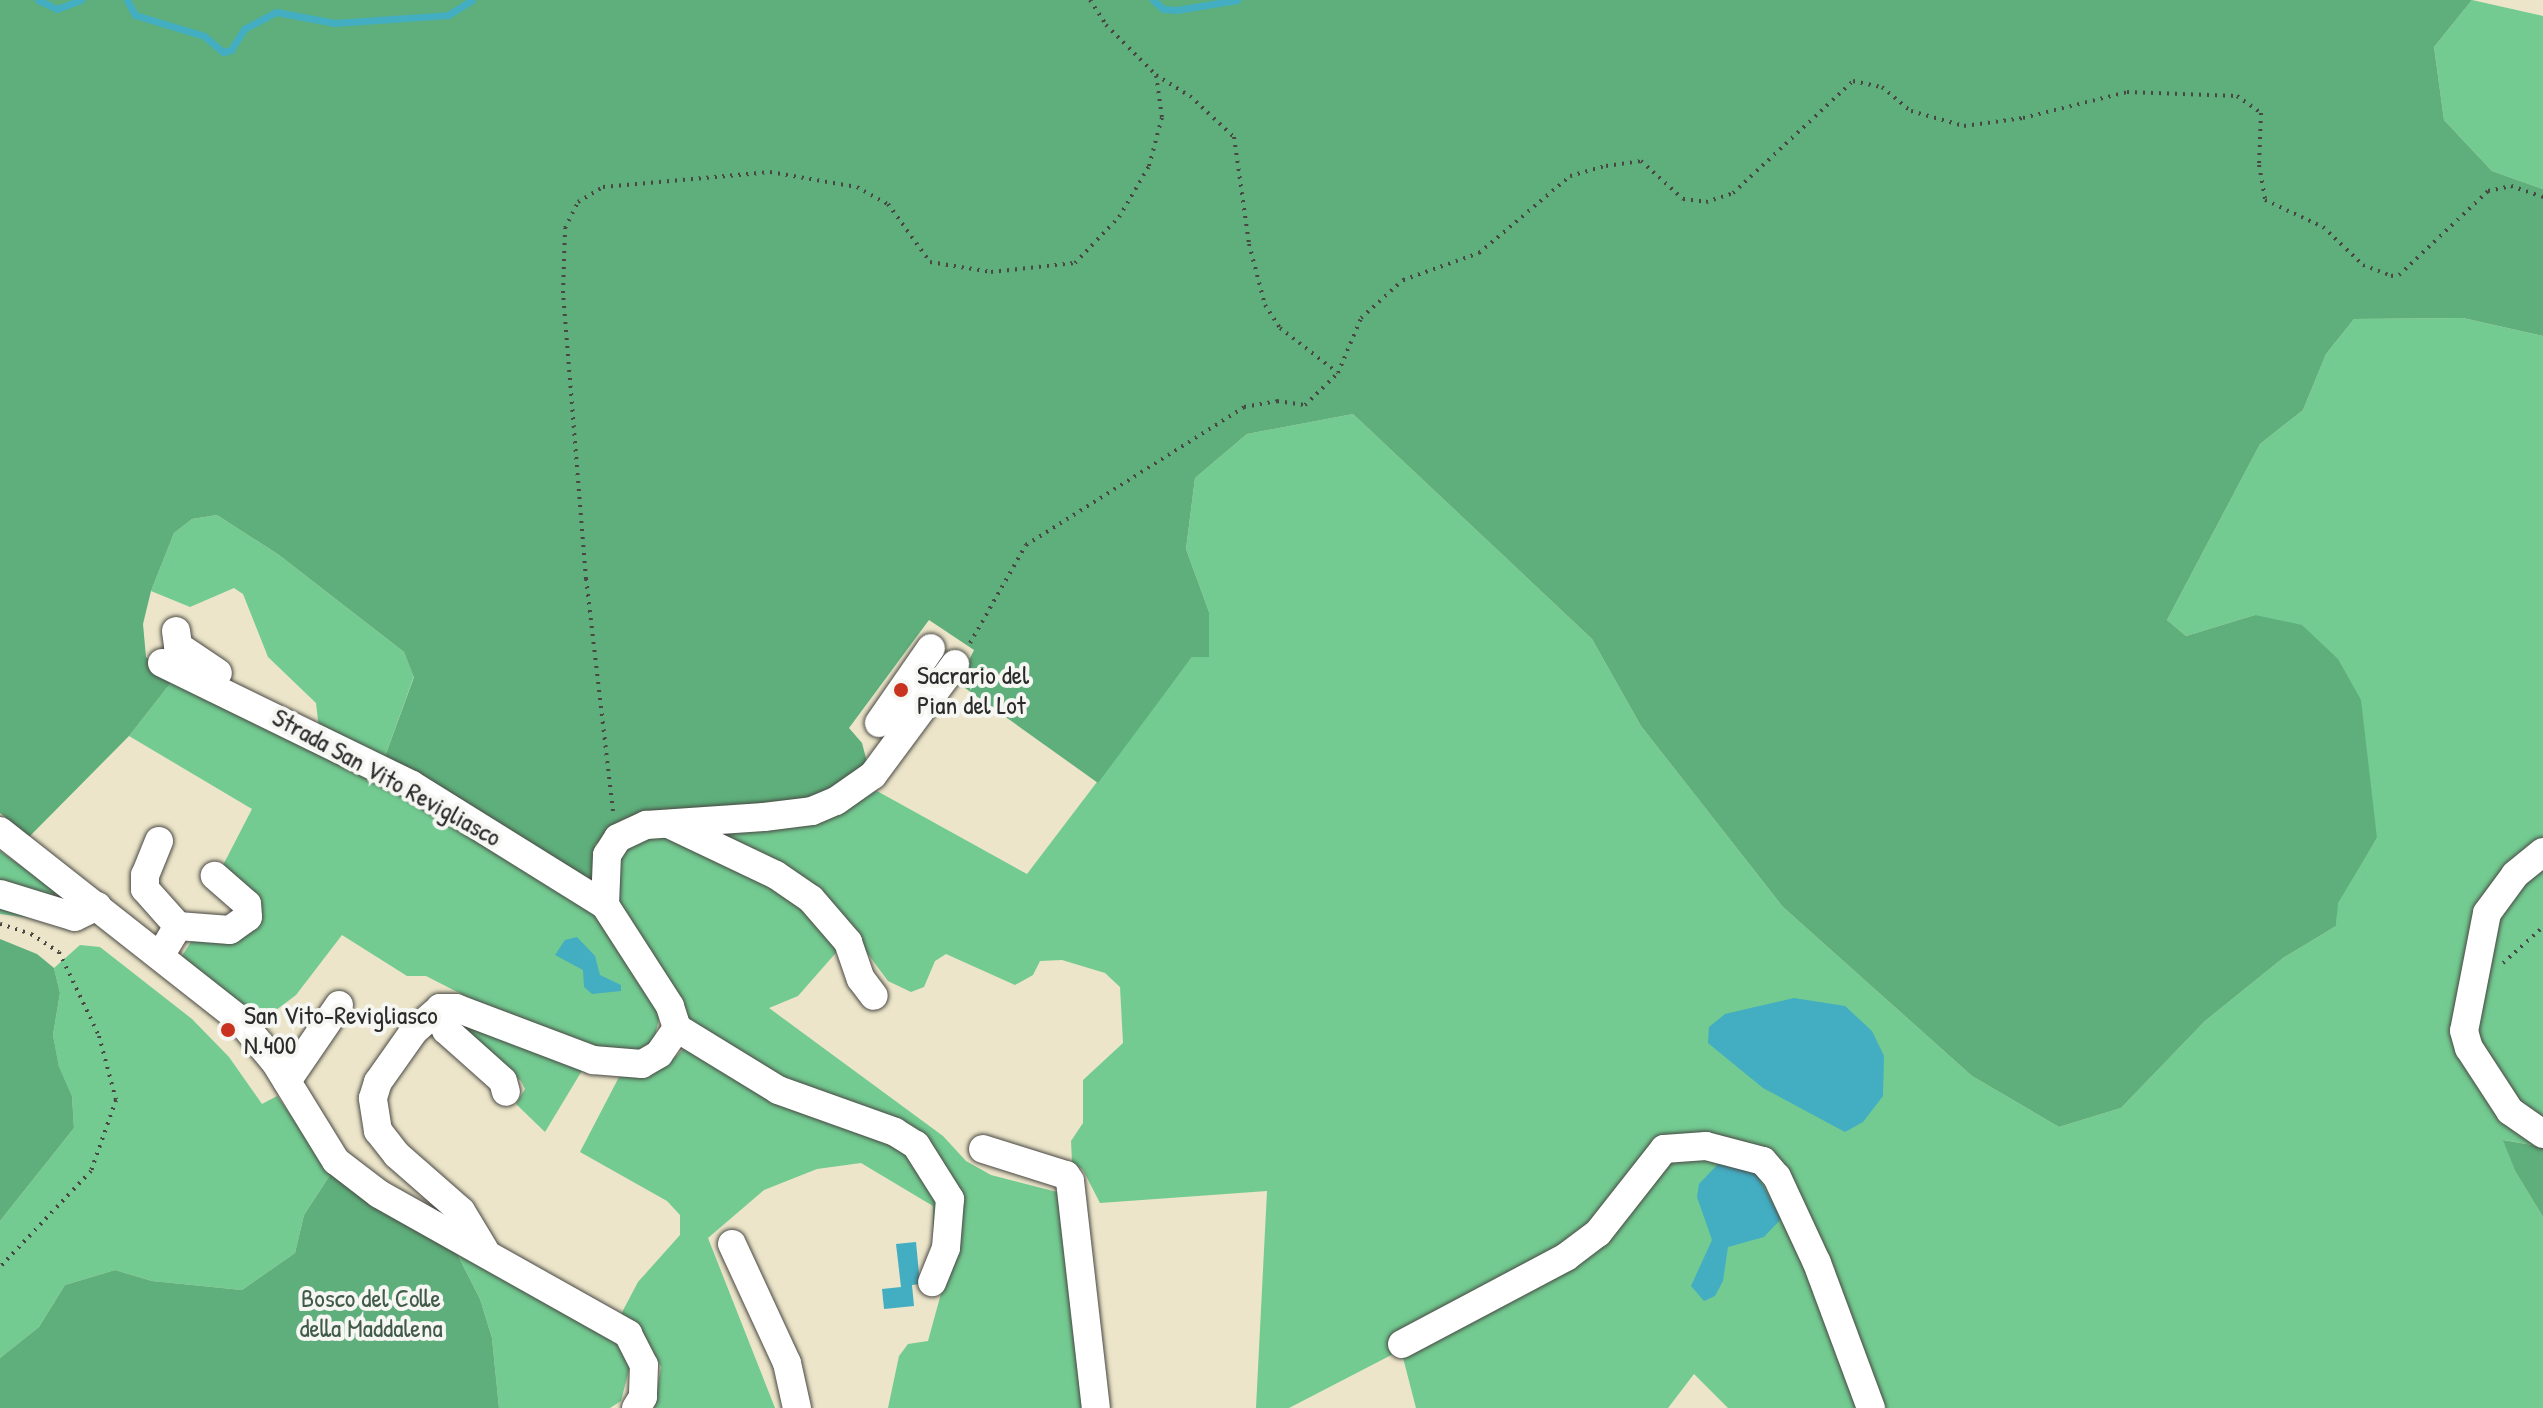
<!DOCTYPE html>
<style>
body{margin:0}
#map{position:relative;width:2543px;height:1408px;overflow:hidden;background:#ece5c9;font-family:"Patrick Hand",sans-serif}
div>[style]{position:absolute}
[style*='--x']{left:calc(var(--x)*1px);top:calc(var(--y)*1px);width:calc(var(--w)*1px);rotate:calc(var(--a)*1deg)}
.green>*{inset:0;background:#73cb91}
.forest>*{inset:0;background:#5eaf7b}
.water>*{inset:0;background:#43adc2}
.stream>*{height:7px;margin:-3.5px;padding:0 3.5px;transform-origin:3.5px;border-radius:3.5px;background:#43adc2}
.path>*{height:4px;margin-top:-2px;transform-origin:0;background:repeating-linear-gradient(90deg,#484743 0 2px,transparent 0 8px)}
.roads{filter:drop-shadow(0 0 2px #484743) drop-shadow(0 0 2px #484743)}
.minor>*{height:28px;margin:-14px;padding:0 14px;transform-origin:14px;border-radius:14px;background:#fff}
.dots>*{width:22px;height:22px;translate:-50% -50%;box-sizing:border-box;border:4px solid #f6f6f2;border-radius:50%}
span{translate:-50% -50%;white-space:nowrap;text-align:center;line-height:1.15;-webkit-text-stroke:8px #f6f6f2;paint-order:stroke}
.poi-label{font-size:26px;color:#2b2b2b}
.left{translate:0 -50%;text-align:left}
.street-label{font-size:26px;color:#2b2b2b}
.park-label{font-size:26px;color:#415b4a}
</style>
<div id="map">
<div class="green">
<i style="clip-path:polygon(2472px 0,2543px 16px,2543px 189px,2492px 171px,2444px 120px,2434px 47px)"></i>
<i style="clip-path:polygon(2463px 318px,2543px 336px,2543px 1147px,2504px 1140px,2515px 1171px,2543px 1217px,2543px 1408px,1728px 1408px,1694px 1374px,1668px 1408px,1416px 1408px,1401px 1350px,1289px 1408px,1256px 1408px,1267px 1191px,1100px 1203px,1083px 1170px,1072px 1162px,1071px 1141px,1083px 1123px,1083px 1080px,1123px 1043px,1120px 987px,1105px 973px,1062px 960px,1040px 961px,1033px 975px,1015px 985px,946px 954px,935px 961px,924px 987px,911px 992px,888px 981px,859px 942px,841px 947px,798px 996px,769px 1008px,943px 1136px,966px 1161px,991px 1175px,1057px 1192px,1067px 1206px,1083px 1408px,888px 1408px,899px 1356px,908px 1344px,928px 1341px,945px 1279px,933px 1230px,933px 1206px,861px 1163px,817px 1169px,764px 1190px,708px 1238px,775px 1408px,654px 1408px,661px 1367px,645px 1336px,620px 1316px,638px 1282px,680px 1235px,680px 1215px,667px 1201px,580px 1152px,619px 1077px,635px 1076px,671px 1061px,688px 1045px,691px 1022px,618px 904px,618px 863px,626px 848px,645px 838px,877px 791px,1027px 874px,1192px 657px,1209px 612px,1186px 549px,1195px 478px,1247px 434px,1353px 414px,1592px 639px,1641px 726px,1783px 907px,1972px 1076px,2059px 1127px,2121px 1108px,2205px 1021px,2283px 958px,2336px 926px,2337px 903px,2377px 838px,2255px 615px,2186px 636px,2167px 620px,2260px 444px,2303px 410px,2326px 354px,2354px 319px)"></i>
<i style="clip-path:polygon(217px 515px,279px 555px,404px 652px,414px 676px,383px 762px,319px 729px,316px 703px,268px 657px,243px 594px,234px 588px,190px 607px,151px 591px,174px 533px,192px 519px)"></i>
<i style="clip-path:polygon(173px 680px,332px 751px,591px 907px,661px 1011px,654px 1040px,640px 1052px,620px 1055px,481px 1004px,426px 976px,407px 976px,342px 935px,296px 995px,259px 1023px,182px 956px,197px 932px,246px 931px,221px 869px,252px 809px,129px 736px)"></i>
<i style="clip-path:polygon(0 851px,56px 890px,54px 903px,37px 919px,0 914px)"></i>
<i style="clip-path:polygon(80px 945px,100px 947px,192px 1019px,229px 1057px,262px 1104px,277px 1096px,332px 1172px,304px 1215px,295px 1253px,242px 1290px,152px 1281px,115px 1270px,65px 1285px,39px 1327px,0 1358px,0 1221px,74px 1128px,72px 1096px,59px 1068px,53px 1035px,60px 993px,54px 968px)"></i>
<i style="clip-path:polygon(459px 1022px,583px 1069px,545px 1132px,516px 1104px,525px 1089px,521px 1081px,459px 1032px)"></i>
<i style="clip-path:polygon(454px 1248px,621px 1343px,631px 1362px,621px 1401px,610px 1408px,499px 1408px,492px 1338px,480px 1299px)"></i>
</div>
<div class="forest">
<i style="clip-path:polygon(0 0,2472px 0,2434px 47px,2444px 120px,2492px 171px,2543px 189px,2543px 336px,2463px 318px,2354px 319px,2326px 354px,2303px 410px,2260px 444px,2167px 620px,2186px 636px,2255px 615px,2302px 625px,2338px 659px,2361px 700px,2377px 838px,2338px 903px,2336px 926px,2283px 958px,2205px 1021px,2121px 1108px,2059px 1127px,1972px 1076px,1783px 907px,1641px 726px,1592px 639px,1353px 414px,1247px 434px,1195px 478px,1186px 549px,1209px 612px,1209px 657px,1192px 657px,1098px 783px,958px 683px,974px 650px,929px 620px,849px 728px,862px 743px,867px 762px,858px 774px,812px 799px,638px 814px,622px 820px,595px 845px,593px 883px,383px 762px,414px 677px,404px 652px,279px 555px,217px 515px,192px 519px,174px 533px,151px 591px,143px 624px,146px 657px,173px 680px,129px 736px,29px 837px,0 813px)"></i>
<i style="clip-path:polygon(0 939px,37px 954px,54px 968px,60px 993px,53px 1035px,59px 1067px,72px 1096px,74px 1128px,0 1221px)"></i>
<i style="clip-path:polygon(2503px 1140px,2543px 1147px,2543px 1217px,2515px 1171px)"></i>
<i style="clip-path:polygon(332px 1172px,454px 1248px,480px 1299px,492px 1338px,499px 1408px,0 1408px,0 1358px,39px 1327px,65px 1285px,115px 1270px,152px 1281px,242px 1290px,295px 1253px,304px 1215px)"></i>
</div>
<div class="water">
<i style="clip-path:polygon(577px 937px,595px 956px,600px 975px,621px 985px,621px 991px,592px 994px,584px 987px,583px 970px,555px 955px,565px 940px)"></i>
<i style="clip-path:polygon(1794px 998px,1845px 1006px,1872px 1031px,1884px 1056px,1883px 1096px,1863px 1122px,1845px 1132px,1763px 1088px,1708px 1043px,1709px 1027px,1725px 1014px)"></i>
<i style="clip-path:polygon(1719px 1163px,1741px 1165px,1757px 1175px,1781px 1219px,1764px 1237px,1728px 1247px,1723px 1281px,1715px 1296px,1704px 1301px,1691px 1286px,1712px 1240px,1697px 1197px,1699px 1184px)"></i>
<i style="clip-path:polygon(916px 1242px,920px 1284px,912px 1285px,914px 1306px,884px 1309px,882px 1289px,901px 1287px,896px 1244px)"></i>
</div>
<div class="stream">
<i style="--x:38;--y:0;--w:21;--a:25"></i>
<i style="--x:57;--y:9;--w:26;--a:-21"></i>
<i style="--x:127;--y:0;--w:17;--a:62"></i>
<i style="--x:135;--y:15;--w:72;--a:16.9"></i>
<i style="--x:204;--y:36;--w:25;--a:40"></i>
<i style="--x:223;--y:52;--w:8;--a:-14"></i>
<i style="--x:231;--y:50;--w:25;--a:-58"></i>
<i style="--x:244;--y:29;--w:36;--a:-28"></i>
<i style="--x:276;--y:12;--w:60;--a:10.6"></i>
<i style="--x:335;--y:23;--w:113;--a:-4"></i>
<i style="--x:448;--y:15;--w:28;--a:-32"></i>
<i style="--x:1153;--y:0;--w:13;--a:42"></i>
<i style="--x:1163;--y:9;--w:13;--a:4"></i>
<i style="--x:1176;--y:10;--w:62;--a:-9.3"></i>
</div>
<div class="path">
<i style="--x:1090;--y:0;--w:30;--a:57"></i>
<i style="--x:1106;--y:25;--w:71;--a:45"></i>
<i style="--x:1156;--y:75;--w:40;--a:32"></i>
<i style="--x:1190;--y:96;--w:60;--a:43"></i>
<i style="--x:1234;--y:137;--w:108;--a:82"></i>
<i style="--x:1249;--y:244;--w:63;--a:75.3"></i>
<i style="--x:1265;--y:305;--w:27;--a:57"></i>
<i style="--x:1280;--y:328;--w:73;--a:37.8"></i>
<i style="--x:970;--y:643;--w:113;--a:-60.3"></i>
<i style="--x:1026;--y:545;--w:258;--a:-32.3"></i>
<i style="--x:1244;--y:407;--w:34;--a:-10"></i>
<i style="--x:1277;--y:401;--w:28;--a:8"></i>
<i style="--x:1305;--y:405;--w:46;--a:-44.1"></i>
<i style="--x:1338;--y:373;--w:60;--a:-67.3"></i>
<i style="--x:1361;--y:318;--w:57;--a:-42.1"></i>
<i style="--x:1403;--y:280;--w:81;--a:-19.6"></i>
<i style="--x:1479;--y:253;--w:119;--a:-40.2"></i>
<i style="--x:1570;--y:176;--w:37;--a:-16"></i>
<i style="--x:1606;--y:166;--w:35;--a:-8"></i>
<i style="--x:1641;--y:161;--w:57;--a:42.1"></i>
<i style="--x:1683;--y:199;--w:23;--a:7"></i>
<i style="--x:1706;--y:202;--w:28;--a:-18"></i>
<i style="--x:1733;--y:193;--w:164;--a:-43"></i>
<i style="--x:1853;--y:81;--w:30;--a:12"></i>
<i style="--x:1882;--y:87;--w:38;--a:40"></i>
<i style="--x:1911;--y:111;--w:55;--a:15.8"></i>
<i style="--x:1964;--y:126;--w:60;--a:-7.7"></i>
<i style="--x:2023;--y:118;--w:107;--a:-14"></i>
<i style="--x:2127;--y:92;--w:110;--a:2.1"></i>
<i style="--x:2237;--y:96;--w:29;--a:35"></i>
<i style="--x:2261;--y:113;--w:52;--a:92.2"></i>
<i style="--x:2259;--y:165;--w:36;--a:80"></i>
<i style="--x:2265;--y:200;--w:64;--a:25"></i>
<i style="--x:2323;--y:227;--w:55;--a:43.5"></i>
<i style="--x:2363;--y:265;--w:30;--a:21"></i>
<i style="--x:2391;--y:276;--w:8;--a:-7"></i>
<i style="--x:2399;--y:275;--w:122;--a:-43.3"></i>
<i style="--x:2488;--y:191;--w:24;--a:-12"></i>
<i style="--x:2511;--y:186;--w:34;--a:19"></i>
<i style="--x:613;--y:811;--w:234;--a:-96.6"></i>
<i style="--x:586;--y:579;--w:287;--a:-94.6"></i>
<i style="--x:563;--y:293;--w:65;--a:-88.2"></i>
<i style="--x:565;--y:228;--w:29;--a:-63"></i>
<i style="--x:578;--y:202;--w:29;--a:-31"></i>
<i style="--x:603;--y:187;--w:168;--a:-5.1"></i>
<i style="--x:770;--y:172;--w:88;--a:9.8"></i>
<i style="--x:857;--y:187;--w:35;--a:29"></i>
<i style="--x:888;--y:204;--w:72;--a:54.1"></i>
<i style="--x:930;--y:262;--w:62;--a:9.3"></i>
<i style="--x:991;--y:272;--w:84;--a:-6.1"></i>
<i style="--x:1075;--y:263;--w:64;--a:-46.3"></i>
<i style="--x:1119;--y:217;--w:59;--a:-59.5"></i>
<i style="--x:1149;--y:166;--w:51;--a:-75.1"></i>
<i style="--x:1162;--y:117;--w:42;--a:-98.1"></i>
<i style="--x:0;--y:924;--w:33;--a:18"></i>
<i style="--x:31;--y:934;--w:33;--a:33"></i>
<i style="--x:59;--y:952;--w:93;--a:64.5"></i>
<i style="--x:99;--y:1036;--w:66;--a:75.1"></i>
<i style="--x:116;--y:1100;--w:75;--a:109.4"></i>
<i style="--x:91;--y:1171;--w:132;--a:133.5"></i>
<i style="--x:2503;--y:963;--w:54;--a:-42"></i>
</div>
<div class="roads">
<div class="minor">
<i style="--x:176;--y:631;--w:15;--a:82"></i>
<i style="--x:178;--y:646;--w:48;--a:34"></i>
<i style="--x:162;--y:663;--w:278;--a:26"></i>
<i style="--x:412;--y:785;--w:227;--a:31.9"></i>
<i style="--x:879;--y:723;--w:91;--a:-55.3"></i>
<i style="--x:671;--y:825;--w:116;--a:25.5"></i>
<i style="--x:776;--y:875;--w:42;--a:34.4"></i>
<i style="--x:811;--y:899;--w:57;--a:49.3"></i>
<i style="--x:848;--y:942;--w:39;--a:71"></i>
<i style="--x:861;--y:979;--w:21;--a:53"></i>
<i style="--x:0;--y:831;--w:304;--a:38.2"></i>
<i style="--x:239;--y:1019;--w:56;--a:50.1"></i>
<i style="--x:275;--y:1062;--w:116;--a:58.4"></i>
<i style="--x:336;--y:1161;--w:54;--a:37.5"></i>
<i style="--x:379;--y:1194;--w:286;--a:29.3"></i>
<i style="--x:628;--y:1334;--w:35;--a:63"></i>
<i style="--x:644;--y:1365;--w:32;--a:92"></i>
<i style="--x:643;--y:1397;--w:13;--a:122"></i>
<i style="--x:159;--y:841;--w:37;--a:112"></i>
<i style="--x:145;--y:875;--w:14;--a:90"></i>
<i style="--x:145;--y:889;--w:50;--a:48.3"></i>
<i style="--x:178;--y:926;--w:33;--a:121"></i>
<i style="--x:2543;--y:852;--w:36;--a:141"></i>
<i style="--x:2515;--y:875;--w:47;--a:126.4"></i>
<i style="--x:2487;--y:913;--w:120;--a:101"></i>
<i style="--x:2464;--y:1031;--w:18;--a:74"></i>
<i style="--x:2469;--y:1048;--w:75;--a:56.9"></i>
<i style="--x:2510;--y:1111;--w:40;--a:34.9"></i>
<i style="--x:0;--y:894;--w:78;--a:17"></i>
<i style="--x:75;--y:917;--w:25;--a:-26"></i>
<i style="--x:178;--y:926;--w:52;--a:4.4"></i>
<i style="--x:230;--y:930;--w:22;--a:-36"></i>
<i style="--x:248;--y:917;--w:13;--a:-94"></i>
<i style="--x:247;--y:904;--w:43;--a:-138.8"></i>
<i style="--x:440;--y:1008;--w:23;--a:75"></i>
<i style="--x:446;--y:1030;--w:76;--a:41.8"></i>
<i style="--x:503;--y:1081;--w:11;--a:75"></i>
<i style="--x:677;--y:1028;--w:119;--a:31.5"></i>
<i style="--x:778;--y:1090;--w:124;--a:19.7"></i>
<i style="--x:895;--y:1132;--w:25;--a:32"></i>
<i style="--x:916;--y:1145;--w:64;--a:57.8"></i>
<i style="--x:950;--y:1199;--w:49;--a:94.7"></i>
<i style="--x:946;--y:1248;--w:37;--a:112"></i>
<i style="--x:287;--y:1081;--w:92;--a:-55.6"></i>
<i style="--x:983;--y:1149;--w:87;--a:17.4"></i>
<i style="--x:1066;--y:1175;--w:7;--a:56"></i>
<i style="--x:1070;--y:1181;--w:228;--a:83.5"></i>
<i style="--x:732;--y:1244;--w:131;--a:65.2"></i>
<i style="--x:787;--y:1363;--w:46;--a:77.5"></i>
<i style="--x:484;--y:1249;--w:44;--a:-121.2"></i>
<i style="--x:461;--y:1211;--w:85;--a:-138.8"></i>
<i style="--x:397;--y:1155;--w:31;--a:-128"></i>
<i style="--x:378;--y:1131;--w:33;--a:-99"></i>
<i style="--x:373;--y:1098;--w:17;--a:-73"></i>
<i style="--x:378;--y:1082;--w:62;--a:-54.8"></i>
<i style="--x:414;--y:1031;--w:35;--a:-41"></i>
<i style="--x:440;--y:1008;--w:16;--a:0"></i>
<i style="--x:456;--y:1008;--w:147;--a:20.8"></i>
<i style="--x:593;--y:1060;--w:49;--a:4.7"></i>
<i style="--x:642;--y:1064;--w:20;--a:-30"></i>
<i style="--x:659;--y:1054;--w:32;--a:-55"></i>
<i style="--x:677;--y:1028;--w:23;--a:-108"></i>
<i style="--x:670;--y:1006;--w:120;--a:-122.8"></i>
<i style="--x:605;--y:905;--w:50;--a:-87.7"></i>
<i style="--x:607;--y:855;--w:20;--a:-57"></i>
<i style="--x:618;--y:838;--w:31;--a:-25"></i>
<i style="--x:646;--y:825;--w:118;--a:-3.9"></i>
<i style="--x:764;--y:817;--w:48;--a:-7.1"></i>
<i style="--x:812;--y:811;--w:26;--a:-23"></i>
<i style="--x:836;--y:801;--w:45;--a:-35.1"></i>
<i style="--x:873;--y:775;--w:138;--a:-53.5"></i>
<i style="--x:1402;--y:1344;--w:186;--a:-27.9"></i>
<i style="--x:1566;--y:1257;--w:40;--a:-37"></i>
<i style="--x:1598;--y:1233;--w:107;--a:-51.8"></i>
<i style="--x:1664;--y:1149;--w:42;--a:-4.1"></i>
<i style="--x:1706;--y:1146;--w:59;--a:14.7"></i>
<i style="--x:1763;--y:1161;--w:21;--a:49"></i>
<i style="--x:1777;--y:1177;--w:95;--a:65.1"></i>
<i style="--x:1817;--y:1263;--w:155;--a:69.6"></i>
</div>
</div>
<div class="dots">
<i style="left:901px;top:690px;background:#c8321e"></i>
<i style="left:228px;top:1030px;background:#c8321e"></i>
</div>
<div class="poi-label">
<span class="left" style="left:917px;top:690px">Sacrario del<br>Pian del Lot</span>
<span class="left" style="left:244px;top:1030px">San Vito-Revigliasco<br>N.400</span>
</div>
<div class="street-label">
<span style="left:387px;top:777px;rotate:29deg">Strada San Vito Revigliasco</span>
</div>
<div class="park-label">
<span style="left:371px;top:1313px">Bosco del Colle<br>della Maddalena</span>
</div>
</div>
